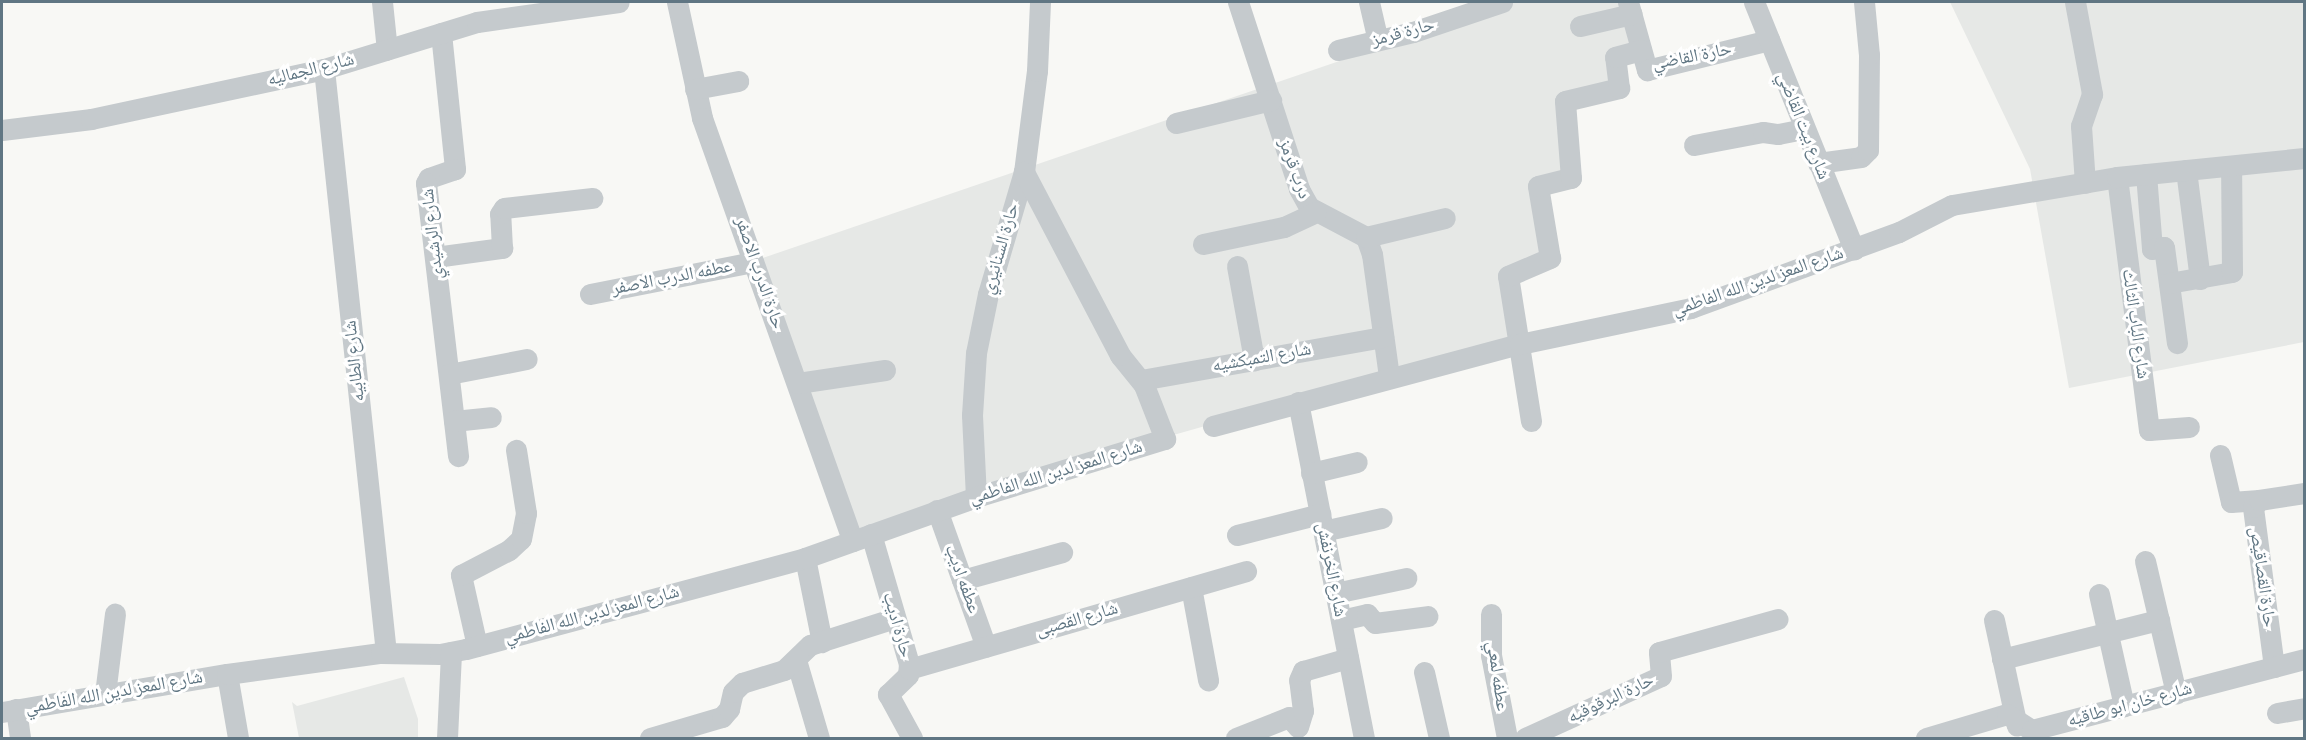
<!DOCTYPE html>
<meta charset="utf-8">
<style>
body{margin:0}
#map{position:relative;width:2306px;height:740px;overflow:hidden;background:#f8f8f5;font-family:"Source Sans 3","Noto Naskh Arabic",sans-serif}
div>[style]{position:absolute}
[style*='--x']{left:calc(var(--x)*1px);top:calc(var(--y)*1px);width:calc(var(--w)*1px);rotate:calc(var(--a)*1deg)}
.built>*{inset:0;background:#e6e8e6}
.street>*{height:21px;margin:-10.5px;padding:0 10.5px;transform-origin:10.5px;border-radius:10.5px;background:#c5cacd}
span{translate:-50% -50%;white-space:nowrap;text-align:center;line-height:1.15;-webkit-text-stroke:6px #fff;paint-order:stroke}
.street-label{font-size:18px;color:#607683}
.frame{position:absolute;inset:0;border:3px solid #607683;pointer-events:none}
</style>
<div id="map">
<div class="built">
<i style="clip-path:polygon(1950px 2px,2304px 2px,2304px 342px,2069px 388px,2030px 169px)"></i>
<i style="clip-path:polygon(1509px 3px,1623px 2px,1637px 55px,1617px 59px,1622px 91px,1567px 103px,1575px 180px,1540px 187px,1552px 262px,1510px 280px,1522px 336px,1005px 483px,856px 533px,754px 261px)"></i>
<i style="clip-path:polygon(404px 677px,418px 719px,418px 738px,299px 738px,292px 702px,297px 706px)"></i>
</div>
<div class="street">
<i style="--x:382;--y:2;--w:48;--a:84.1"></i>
<i style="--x:677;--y:2;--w:119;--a:77.8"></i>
<i style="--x:702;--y:118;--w:449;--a:70.4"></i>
<i style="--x:1238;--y:2;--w:197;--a:71.9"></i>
<i style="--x:1299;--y:189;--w:21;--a:61"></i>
<i style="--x:1309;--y:207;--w:64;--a:27.8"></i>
<i style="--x:1366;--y:237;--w:18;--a:71"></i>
<i style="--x:1372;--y:254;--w:124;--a:82.1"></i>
<i style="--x:1369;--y:2;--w:39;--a:77"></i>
<i style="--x:1628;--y:2;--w:71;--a:74.4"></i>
<i style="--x:1647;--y:70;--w:126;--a:-13.8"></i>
<i style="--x:1754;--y:2;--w:267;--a:68"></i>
<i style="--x:2075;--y:2;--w:94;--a:79.5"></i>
<i style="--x:2092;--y:94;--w:34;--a:109"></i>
<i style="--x:2081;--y:126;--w:57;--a:86"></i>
<i style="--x:1580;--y:26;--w:53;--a:-13"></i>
<i style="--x:441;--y:33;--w:137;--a:84.1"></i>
<i style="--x:455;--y:169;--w:28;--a:161"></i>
<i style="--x:429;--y:178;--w:6;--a:121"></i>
<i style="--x:426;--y:183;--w:275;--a:83.3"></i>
<i style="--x:1338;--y:50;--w:77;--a:-13.5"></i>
<i style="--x:1413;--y:32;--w:94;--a:-18.6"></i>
<i style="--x:324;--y:69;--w:587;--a:83.94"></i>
<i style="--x:695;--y:89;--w:44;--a:-10.5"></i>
<i style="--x:1176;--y:123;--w:98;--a:-13.6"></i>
<i style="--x:2;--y:130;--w:90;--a:-7"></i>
<i style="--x:91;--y:119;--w:238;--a:-12.1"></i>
<i style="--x:324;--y:69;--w:160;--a:-17.1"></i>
<i style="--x:477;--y:22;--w:143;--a:-8"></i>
<i style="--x:1694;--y:145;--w:70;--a:-10.7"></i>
<i style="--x:1763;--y:132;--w:15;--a:8"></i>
<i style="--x:1778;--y:134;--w:26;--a:-11"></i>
<i style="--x:1818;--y:163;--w:43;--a:-7.9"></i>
<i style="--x:1861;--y:157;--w:10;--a:-45"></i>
<i style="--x:1868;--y:150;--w:95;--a:-89.4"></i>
<i style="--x:1869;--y:55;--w:53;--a:-95.4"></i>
<i style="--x:2186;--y:170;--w:110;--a:82.7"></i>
<i style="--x:2146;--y:174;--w:75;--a:85.4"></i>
<i style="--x:2152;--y:249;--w:12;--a:-9"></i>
<i style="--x:2164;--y:247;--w:97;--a:82.3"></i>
<i style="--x:2117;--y:177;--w:255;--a:82.8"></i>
<i style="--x:2149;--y:430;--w:40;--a:-4.3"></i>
<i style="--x:1366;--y:237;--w:81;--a:-13.5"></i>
<i style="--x:1203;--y:244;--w:83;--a:-11.9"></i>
<i style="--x:1284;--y:227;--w:35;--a:-25"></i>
<i style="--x:435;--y:257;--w:68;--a:-7.7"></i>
<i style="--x:502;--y:248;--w:34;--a:-93"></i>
<i style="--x:500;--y:214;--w:7;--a:-56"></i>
<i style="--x:504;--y:208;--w:89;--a:-6.5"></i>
<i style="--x:1237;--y:266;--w:96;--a:79.7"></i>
<i style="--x:2169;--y:283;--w:64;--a:-9.9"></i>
<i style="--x:2232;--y:272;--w:106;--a:-90.5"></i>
<i style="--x:590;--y:294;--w:166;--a:-11.1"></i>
<i style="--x:449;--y:374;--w:79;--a:-10.9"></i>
<i style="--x:1141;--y:380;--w:246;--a:-10.1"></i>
<i style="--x:798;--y:383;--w:88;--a:-8.5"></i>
<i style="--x:1298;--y:402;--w:342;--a:78.9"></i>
<i style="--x:454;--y:421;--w:37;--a:-6"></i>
<i style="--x:1531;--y:421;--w:147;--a:-99"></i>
<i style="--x:1508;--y:276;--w:46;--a:-23.2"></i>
<i style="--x:1550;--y:258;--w:73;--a:-99.5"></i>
<i style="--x:1538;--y:186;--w:34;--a:-14"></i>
<i style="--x:1571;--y:178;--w:77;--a:-94.5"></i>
<i style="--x:1565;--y:101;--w:56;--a:-13.5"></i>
<i style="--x:1619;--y:88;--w:31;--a:-97"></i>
<i style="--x:1615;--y:57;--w:27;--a:-15"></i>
<i style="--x:1213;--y:426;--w:318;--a:-15"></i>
<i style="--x:1520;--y:344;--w:175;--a:-11.9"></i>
<i style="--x:1691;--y:308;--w:221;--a:-20.1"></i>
<i style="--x:1899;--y:232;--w:59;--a:-27"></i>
<i style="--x:1952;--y:205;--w:167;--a:-9.6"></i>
<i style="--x:2117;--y:177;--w:188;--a:-5.8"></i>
<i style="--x:2220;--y:455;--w:48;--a:76.8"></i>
<i style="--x:2231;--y:502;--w:28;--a:-4"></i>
<i style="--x:1311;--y:473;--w:47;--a:-13.4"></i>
<i style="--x:976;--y:497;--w:82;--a:-92.8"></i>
<i style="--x:972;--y:415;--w:62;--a:-86.3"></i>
<i style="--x:976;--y:353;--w:60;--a:-78.5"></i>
<i style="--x:988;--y:294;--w:127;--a:-73.6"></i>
<i style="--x:1024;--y:172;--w:102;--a:-82.7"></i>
<i style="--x:1037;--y:71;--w:69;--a:-87.5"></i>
<i style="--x:937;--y:510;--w:145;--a:70.3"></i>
<i style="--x:1323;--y:531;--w:60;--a:-12.4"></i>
<i style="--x:871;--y:534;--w:135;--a:73.7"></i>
<i style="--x:909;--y:664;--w:11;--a:95"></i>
<i style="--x:908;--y:675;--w:28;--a:136"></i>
<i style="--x:888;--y:694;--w:50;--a:61.4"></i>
<i style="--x:1237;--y:535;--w:86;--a:-14.2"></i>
<i style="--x:805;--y:558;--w:86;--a:78.6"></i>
<i style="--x:2145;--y:561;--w:136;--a:76.8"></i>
<i style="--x:962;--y:580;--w:104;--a:-15.6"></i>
<i style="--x:1191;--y:587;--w:95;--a:79.6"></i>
<i style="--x:1335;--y:593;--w:73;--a:-11.9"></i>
<i style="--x:2099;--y:594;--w:115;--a:77.4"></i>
<i style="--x:1491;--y:614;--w:41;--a:90"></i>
<i style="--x:1491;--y:655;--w:85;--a:79.1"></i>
<i style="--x:1341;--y:620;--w:27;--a:-13"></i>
<i style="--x:1367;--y:614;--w:12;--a:48"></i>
<i style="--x:1375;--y:623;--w:53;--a:-7.5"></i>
<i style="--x:1994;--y:620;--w:108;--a:77.8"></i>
<i style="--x:477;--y:646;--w:73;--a:-102.7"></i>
<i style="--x:461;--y:575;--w:54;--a:-27.5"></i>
<i style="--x:509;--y:550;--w:16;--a:-43"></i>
<i style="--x:521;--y:539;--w:26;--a:-79"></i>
<i style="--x:526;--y:513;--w:64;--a:-99"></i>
<i style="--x:2002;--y:659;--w:162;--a:-14"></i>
<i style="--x:796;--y:660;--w:81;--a:73.6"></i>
<i style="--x:2274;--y:667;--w:161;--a:-97.5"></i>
<i style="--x:2253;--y:507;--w:9;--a:-49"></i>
<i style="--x:2259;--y:500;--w:46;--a:-8.8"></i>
<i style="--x:909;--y:669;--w:351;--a:-16.2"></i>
<i style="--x:1424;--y:672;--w:68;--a:77.2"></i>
<i style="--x:227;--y:674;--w:65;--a:80.2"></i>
<i style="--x:105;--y:694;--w:81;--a:-82.9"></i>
<i style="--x:16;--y:709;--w:29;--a:82"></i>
<i style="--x:2;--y:712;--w:228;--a:-9.6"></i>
<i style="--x:227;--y:674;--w:155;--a:-7.8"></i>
<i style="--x:381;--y:653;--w:59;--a:1"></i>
<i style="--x:440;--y:654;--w:26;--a:-11"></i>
<i style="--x:466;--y:649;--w:351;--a:-15"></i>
<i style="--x:805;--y:558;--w:182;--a:-19.6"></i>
<i style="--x:976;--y:497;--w:198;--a:-17.1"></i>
<i style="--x:1165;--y:439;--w:58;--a:-111.3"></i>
<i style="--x:1144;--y:385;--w:38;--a:-129"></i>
<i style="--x:1120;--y:355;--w:207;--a:-117.7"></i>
<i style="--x:2277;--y:713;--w:27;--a:-10"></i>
<i style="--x:447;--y:738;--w:86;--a:-87.3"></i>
<i style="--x:650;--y:738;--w:75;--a:-16.3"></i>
<i style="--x:722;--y:717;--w:11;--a:-49"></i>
<i style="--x:729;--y:709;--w:17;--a:-77"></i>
<i style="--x:733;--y:692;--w:13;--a:-45"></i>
<i style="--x:742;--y:683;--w:44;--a:-17.2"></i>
<i style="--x:784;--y:670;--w:36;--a:-44"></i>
<i style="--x:810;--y:645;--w:89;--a:-17.6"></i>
<i style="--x:1236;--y:738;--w:57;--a:-21.6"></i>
<i style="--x:1289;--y:717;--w:13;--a:48"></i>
<i style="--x:1298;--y:727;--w:17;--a:-73"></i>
<i style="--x:1303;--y:711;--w:31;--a:-97"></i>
<i style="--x:1299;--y:680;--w:10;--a:-66"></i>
<i style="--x:1303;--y:671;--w:47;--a:-16.1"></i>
<i style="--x:1525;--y:738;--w:149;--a:-24.5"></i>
<i style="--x:1661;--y:676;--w:24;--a:-95"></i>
<i style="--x:1659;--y:652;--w:123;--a:-15.5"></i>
<i style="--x:1926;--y:738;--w:84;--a:-16.5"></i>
<i style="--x:2007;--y:714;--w:30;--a:33"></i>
<i style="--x:2032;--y:730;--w:281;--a:-14.6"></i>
</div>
<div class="street-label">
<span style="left:1403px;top:33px;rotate:-15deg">حارة قرمز</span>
<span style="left:1692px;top:57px;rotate:-11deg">حارة القاضي</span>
<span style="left:311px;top:70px;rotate:-14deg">شارع الجماليه</span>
<span style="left:1803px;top:126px;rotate:68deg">شارع بيت القاضي</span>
<span style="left:1294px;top:169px;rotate:70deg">درب قرمز</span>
<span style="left:433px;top:234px;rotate:-96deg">شارع الرشيدي</span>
<span style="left:1001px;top:249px;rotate:-74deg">حارة السنانيري</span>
<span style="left:759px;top:273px;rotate:71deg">حارة الدرب الاصفر</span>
<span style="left:672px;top:278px;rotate:-11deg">عطفه الدرب الاصفر</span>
<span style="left:1758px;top:282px;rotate:-19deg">شارع المعز لدين الله الفاطمي</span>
<span style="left:2135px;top:324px;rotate:82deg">شارع الباب الثالث</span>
<span style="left:1262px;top:358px;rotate:-10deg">شارع التمبكشيه</span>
<span style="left:355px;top:361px;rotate:-96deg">شارع الطابيه</span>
<span style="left:1056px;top:473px;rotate:-17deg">شارع المعز لدين الله الفاطمي</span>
<span style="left:1331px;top:570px;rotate:79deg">شارع الخرنفش</span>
<span style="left:2262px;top:577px;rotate:82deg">حارة القصاقيص</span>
<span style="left:962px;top:579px;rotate:70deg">عطفه اديب</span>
<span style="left:592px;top:615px;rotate:-15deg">شارع المعز لدين الله الفاطمي</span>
<span style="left:1077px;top:620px;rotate:-16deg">شارع القصبى</span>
<span style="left:897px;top:625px;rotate:74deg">حارة اديب</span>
<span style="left:1497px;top:676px;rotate:82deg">عطفه لمعي</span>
<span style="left:114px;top:693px;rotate:-10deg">شارع المعز لدين الله الفاطمي</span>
<span style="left:1611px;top:699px;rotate:-25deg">حارة البرقوقيه</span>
<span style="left:2130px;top:705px;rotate:-15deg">شارع خان ابو طاقيه</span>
</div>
<div class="frame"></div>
</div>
